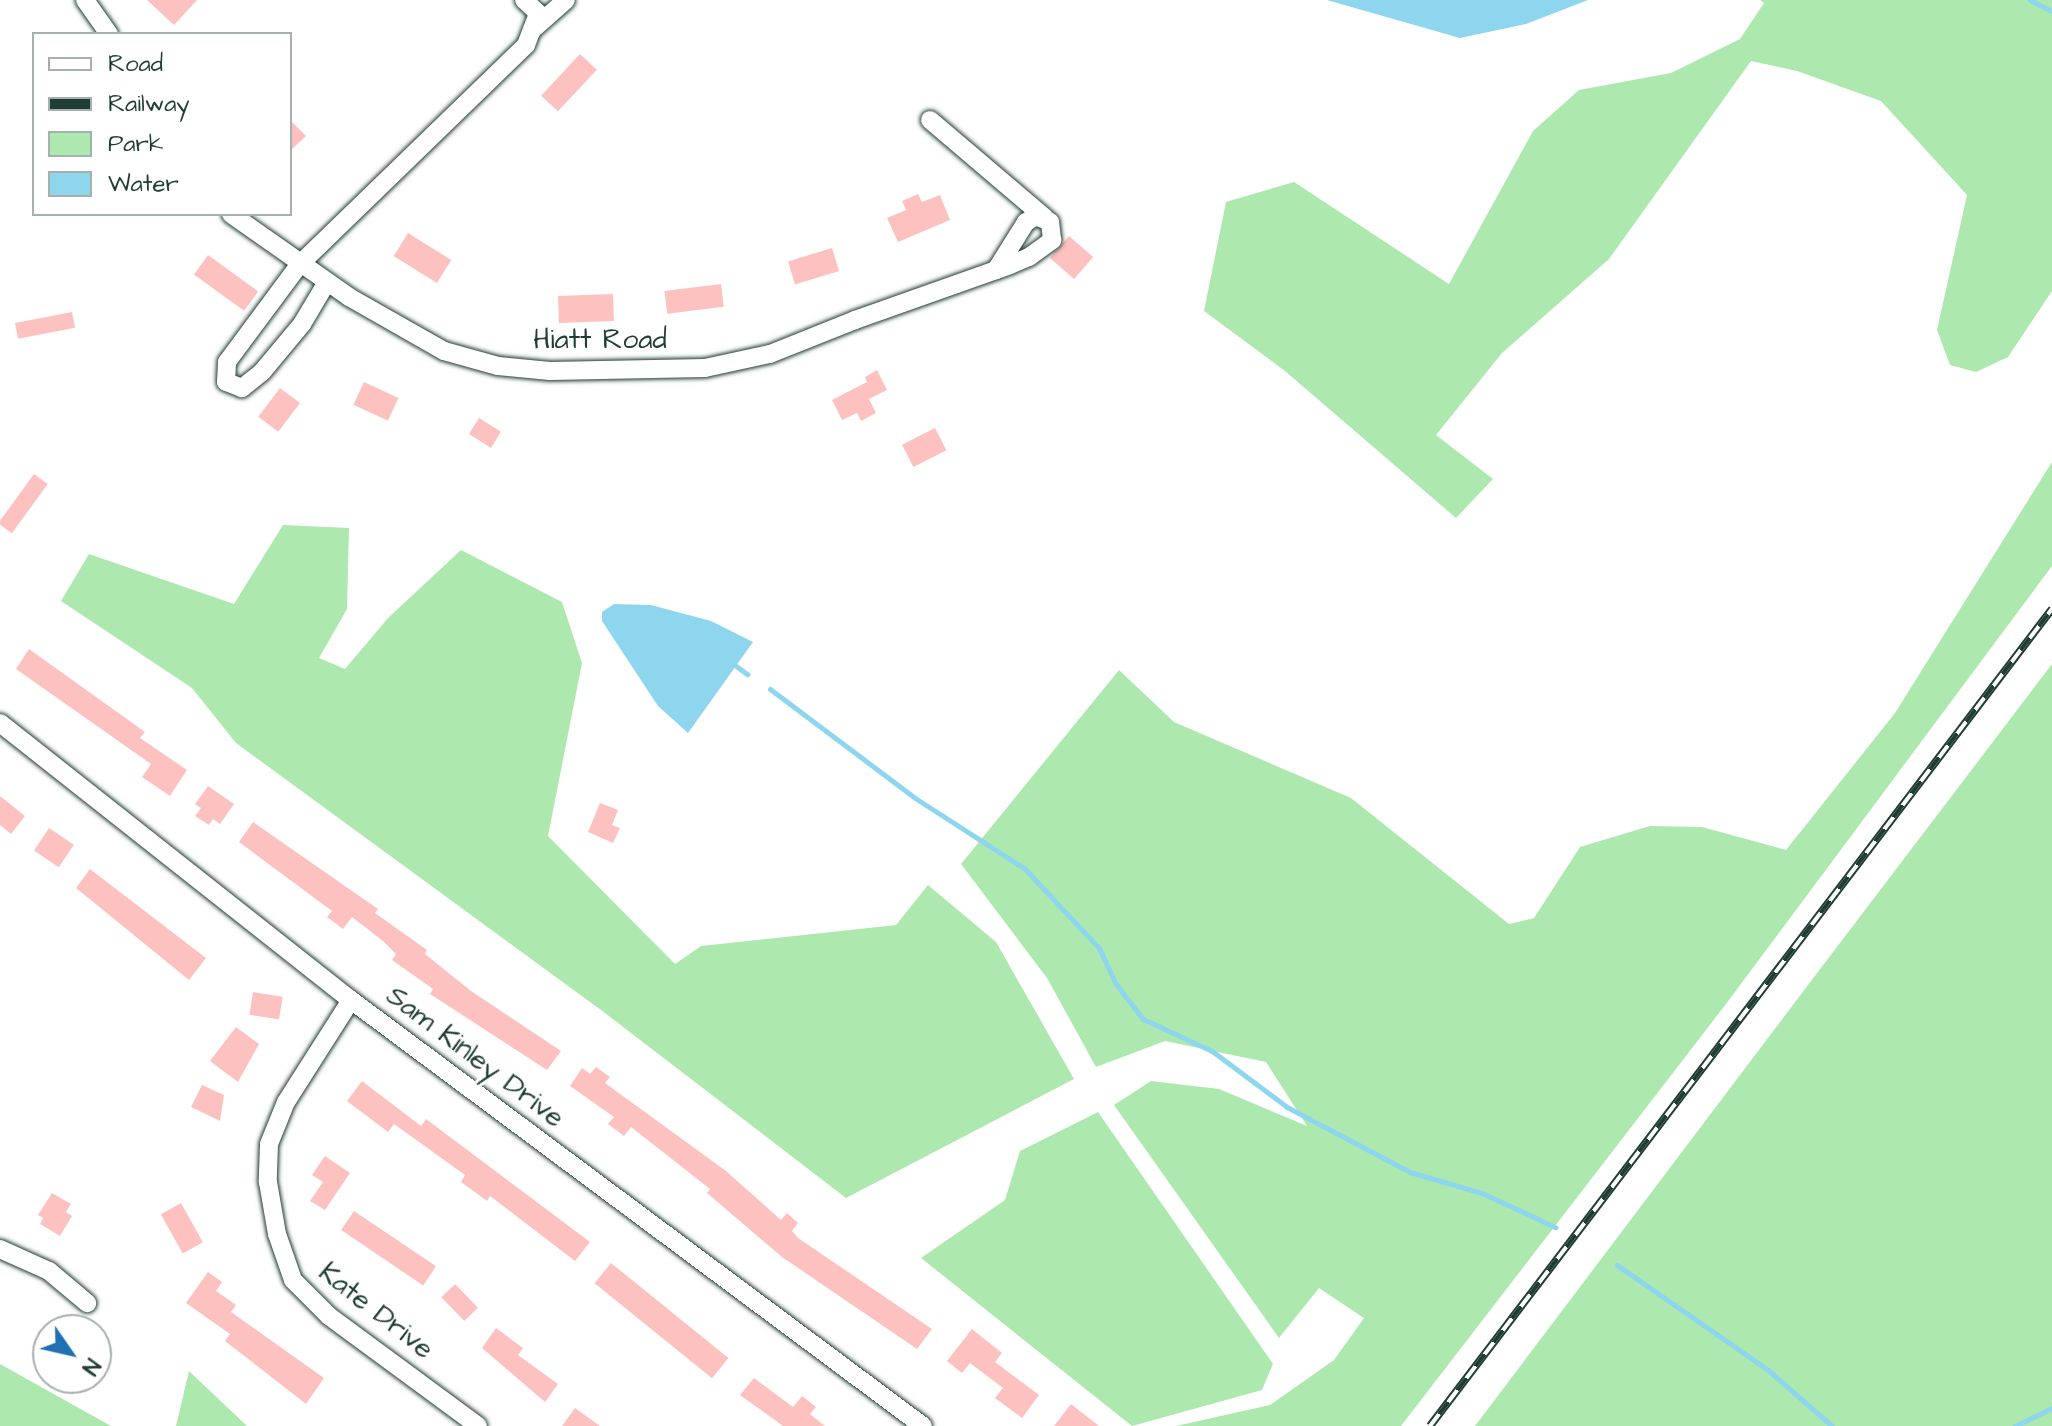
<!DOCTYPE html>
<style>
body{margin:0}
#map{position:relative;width:2052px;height:1426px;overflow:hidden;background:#fff;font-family:"Architects Daughter",sans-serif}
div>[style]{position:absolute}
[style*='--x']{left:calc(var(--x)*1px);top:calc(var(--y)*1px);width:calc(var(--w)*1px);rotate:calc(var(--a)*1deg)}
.green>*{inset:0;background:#ade8ae}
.water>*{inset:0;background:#8dd6ee}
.stream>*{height:5px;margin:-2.5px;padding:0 2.5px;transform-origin:2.5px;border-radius:2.5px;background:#8dd6ee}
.building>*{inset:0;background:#fdc1bf;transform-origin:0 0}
.roads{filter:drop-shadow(0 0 2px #1f3d34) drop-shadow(0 0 2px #1f3d34)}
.minor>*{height:18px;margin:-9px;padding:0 9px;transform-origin:9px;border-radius:9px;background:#fff}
.rail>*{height:8px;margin-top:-4px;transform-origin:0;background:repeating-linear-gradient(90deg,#fff 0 15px,#1f3d34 0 30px);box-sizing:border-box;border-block:2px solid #1f3d34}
span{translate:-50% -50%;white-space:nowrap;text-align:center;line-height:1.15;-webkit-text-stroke:6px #fff;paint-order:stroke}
.street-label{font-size:28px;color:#1f3d34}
.legend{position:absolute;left:32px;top:32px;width:260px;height:184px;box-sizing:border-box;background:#fff;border:2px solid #a5b1ae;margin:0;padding:10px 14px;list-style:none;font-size:24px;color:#1f3d34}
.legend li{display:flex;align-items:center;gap:16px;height:40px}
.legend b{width:40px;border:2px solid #a5b1ae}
.north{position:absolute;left:32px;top:1314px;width:80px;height:80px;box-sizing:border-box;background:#fff;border:2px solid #a5b1ae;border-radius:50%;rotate:124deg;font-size:22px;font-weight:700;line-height:32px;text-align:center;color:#1f3d34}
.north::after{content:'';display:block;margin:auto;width:28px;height:36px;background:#1f6fb2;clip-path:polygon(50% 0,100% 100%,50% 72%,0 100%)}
</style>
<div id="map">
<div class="green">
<i style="clip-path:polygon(1760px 0,2052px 0,2052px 291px,2008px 357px,1976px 372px,1950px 365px,1937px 330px,1967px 195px,1881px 101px,1797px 71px,1751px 61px,1609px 259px,1502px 353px,1436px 435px,1493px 479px,1456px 518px,1285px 371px,1204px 311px,1226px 202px,1294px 182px,1449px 284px,1533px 131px,1579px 90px,1671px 73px,1740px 39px,1764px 3px)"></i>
<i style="clip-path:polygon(2052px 462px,2052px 566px,1726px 1004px,1401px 1426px,1176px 1426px,1270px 1405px,1334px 1360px,1364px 1318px,1319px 1288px,1279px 1338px,1114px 1105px,1151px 1081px,1219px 1089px,1307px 1126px,1266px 1062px,1165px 1041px,1096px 1067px,1047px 978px,961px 864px,1119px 670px,1174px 722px,1351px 798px,1509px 924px,1534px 918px,1580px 847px,1650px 826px,1702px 827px,1786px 850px,1895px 713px)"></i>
<i style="clip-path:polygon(283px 525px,349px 528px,347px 609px,319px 658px,345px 669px,388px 618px,461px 550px,562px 602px,582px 663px,548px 836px,675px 964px,701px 946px,896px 925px,928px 885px,996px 942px,1074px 1079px,846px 1198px,605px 1013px,236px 743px,192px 688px,61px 601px,89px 554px,234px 604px)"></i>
<i style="clip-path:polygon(2052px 664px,2052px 1426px,1475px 1426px,1808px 985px)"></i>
<i style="clip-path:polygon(1098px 1112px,1273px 1364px,1262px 1390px,1132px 1426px,921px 1258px,1005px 1200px,1020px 1151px)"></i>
<i style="clip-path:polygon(0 1364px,111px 1426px,0 1426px)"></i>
<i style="clip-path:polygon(189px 1371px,247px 1426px,176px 1426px)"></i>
</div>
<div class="water">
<i style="clip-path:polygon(1327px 0,1588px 0,1526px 24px,1460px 38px)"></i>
<i style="clip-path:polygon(614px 604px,651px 605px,711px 621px,753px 642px,688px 733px,658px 706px,602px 621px,602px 612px)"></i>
</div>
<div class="stream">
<i style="--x:2030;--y:0;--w:25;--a:27"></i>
<i style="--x:736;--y:666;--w:14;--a:36"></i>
<i style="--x:770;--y:689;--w:181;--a:36.9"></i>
<i style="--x:915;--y:798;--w:131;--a:32.8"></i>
<i style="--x:1025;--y:869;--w:108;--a:46.9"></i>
<i style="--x:1099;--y:948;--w:40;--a:65"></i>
<i style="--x:1116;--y:984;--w:44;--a:52.4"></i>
<i style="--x:1143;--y:1019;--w:76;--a:24.9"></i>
<i style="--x:1212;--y:1051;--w:94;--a:36.7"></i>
<i style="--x:1287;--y:1107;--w:139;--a:27.9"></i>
<i style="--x:1410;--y:1172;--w:75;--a:16.3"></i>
<i style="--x:1482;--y:1193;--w:81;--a:25"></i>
<i style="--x:1617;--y:1265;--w:184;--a:34.8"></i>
<i style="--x:1768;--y:1370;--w:85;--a:41.2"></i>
<i style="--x:2015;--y:1426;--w:41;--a:-25.9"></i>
</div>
<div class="building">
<i style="clip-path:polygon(147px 0,197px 0,174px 25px)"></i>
<i style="left:580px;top:54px;width:23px;height:57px;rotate:43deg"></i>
<i style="clip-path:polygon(290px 120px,306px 136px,290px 151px)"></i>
<i style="clip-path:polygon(918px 194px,922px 202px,940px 195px,950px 220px,898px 242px,887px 218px,906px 210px,902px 201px)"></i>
<i style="left:408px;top:233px;width:51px;height:27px;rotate:32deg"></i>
<i style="left:1069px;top:236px;width:32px;height:29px;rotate:41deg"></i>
<i style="left:832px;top:248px;width:24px;height:46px;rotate:73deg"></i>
<i style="left:208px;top:255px;width:62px;height:24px;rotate:36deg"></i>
<i style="left:721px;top:284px;width:23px;height:57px;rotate:83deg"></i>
<i style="left:613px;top:294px;width:27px;height:55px;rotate:88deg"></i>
<i style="left:72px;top:312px;width:16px;height:58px;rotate:79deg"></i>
<i style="clip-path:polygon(877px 370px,887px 390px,869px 399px,876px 413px,861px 421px,857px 413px,842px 420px,832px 400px,867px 382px,865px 377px)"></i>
<i style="left:364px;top:382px;width:38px;height:25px;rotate:25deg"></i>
<i style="left:280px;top:388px;width:25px;height:36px;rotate:37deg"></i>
<i style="left:479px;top:418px;width:26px;height:19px;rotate:32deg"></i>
<i style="left:935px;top:428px;width:25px;height:37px;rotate:63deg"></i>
<i style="left:34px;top:474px;width:17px;height:61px;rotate:36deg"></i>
<i style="clip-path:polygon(29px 649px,145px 732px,140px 738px,187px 770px,170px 796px,142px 777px,151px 764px,16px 669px)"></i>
<i style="clip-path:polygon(208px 786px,234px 804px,220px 824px,213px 819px,209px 825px,195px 816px,201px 808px,195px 804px)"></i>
<i style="clip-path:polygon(0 796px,25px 816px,11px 834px,0 825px)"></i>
<i style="clip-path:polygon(600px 803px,618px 810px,612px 825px,620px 828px,613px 843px,588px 832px)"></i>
<i style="clip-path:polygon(253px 822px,378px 909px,375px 913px,427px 950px,425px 954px,471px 991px,561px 1051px,547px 1070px,430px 994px,433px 989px,392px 960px,396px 954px,383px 941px,352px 917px,343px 929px,327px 917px,332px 911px,239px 842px)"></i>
<i style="left:49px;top:828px;width:30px;height:27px;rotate:34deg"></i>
<i style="clip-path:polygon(90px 869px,206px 958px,189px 980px,76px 888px)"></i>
<i style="left:253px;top:992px;width:30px;height:23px;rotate:9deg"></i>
<i style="clip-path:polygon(236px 1027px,259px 1044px,238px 1082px,210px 1061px)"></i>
<i style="clip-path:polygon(596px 1067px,610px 1077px,605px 1083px,726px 1171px,781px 1220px,787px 1213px,798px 1223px,792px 1231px,798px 1238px,932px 1329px,917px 1349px,782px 1257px,707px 1193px,710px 1189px,631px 1127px,624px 1136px,608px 1124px,614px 1117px,570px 1086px,582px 1068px,590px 1074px)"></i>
<i style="clip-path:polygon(362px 1081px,421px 1126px,426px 1119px,590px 1242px,575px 1261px,490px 1196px,487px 1201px,461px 1182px,465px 1175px,394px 1124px,388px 1132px,347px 1101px)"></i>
<i style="clip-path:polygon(202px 1085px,224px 1095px,220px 1121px,191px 1107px)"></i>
<i style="clip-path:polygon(325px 1156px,350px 1173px,325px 1210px,310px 1201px,323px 1182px,312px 1175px)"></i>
<i style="clip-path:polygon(52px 1193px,71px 1204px,66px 1212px,72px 1216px,60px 1236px,40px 1224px,43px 1218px,38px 1215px)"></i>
<i style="left:181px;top:1203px;width:45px;height:23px;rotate:61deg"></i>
<i style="left:354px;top:1211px;width:99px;height:23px;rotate:34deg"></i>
<i style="left:611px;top:1263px;width:151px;height:26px;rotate:39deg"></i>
<i style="clip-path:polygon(208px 1272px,222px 1282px,216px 1291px,236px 1305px,231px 1312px,324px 1378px,306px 1404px,225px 1341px,230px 1334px,186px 1303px)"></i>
<i style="left:455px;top:1284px;width:33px;height:19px;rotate:46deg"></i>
<i style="clip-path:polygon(496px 1328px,523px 1348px,518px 1355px,558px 1384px,545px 1402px,482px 1348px)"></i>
<i style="clip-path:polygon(972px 1329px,1002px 1353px,995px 1362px,1039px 1395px,1022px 1418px,995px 1398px,1003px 1388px,970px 1363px,962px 1373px,947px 1361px)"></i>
<i style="clip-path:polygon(754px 1378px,793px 1407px,802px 1396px,816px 1407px,810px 1414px,825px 1426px,783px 1426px,740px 1395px)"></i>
<i style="clip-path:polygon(1071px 1404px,1099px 1426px,1054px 1426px)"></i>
<i style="clip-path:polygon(575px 1408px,600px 1426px,562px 1426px)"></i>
</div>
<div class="roads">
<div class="minor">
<i style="--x:85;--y:0;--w:42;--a:54.8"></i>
<i style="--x:532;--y:30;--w:45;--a:-41.4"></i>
<i style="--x:930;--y:120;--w:151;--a:40.4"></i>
<i style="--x:231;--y:214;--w:144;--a:35.1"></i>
<i style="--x:349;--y:297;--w:109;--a:29.6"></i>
<i style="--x:444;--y:351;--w:56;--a:15.5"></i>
<i style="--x:498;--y:366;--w:52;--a:5.5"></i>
<i style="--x:550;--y:371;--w:155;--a:-1.1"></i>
<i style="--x:705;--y:368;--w:66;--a:-12.2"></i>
<i style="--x:770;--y:354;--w:92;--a:-21.8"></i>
<i style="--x:855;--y:320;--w:164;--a:-19.5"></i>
<i style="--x:1010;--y:265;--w:21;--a:-23"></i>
<i style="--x:1029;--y:257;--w:29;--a:-36"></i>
<i style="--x:1052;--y:240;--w:18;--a:-96"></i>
<i style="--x:1050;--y:222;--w:15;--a:-157"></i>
<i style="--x:1036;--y:216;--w:12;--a:149"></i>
<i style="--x:1026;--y:222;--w:57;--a:122"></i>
<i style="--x:327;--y:282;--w:49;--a:120.8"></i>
<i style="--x:302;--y:324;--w:62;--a:129.8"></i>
<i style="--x:262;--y:372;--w:26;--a:141"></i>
<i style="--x:242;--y:388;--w:17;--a:-159"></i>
<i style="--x:226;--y:382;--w:20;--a:-87"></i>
<i style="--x:227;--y:362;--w:121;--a:-53.4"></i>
<i style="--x:299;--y:265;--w:316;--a:-44.1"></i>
<i style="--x:526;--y:45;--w:34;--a:-69"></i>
<i style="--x:538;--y:13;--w:19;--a:-137"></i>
<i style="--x:0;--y:723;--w:447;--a:38.3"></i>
<i style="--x:351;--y:1000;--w:713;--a:36.68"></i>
<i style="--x:351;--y:1000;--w:121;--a:122.5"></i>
<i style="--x:286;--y:1102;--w:45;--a:112"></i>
<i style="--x:269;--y:1144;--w:38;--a:92"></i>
<i style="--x:268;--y:1182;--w:53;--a:80.2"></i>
<i style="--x:277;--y:1234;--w:49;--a:70.8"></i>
<i style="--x:293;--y:1280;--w:51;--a:45"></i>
<i style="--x:329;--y:1316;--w:185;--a:36.4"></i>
<i style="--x:0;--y:1249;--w:54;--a:24.2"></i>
<i style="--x:49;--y:1271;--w:50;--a:40.1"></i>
</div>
</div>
<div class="rail">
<i style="--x:1430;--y:1426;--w:1027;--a:-52.72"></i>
</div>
<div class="street-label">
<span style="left:600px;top:340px">Hiatt Road</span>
<span style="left:475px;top:1057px;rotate:37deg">Sam Kinley Drive</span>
<span style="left:376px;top:1311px;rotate:38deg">Kate Drive</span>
</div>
<ul class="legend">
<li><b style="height:10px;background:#fff"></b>Road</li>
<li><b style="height:10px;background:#1f3d34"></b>Railway</li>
<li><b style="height:22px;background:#ade8ae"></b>Park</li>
<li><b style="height:22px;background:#8dd6ee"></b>Water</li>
</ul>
<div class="north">N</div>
</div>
